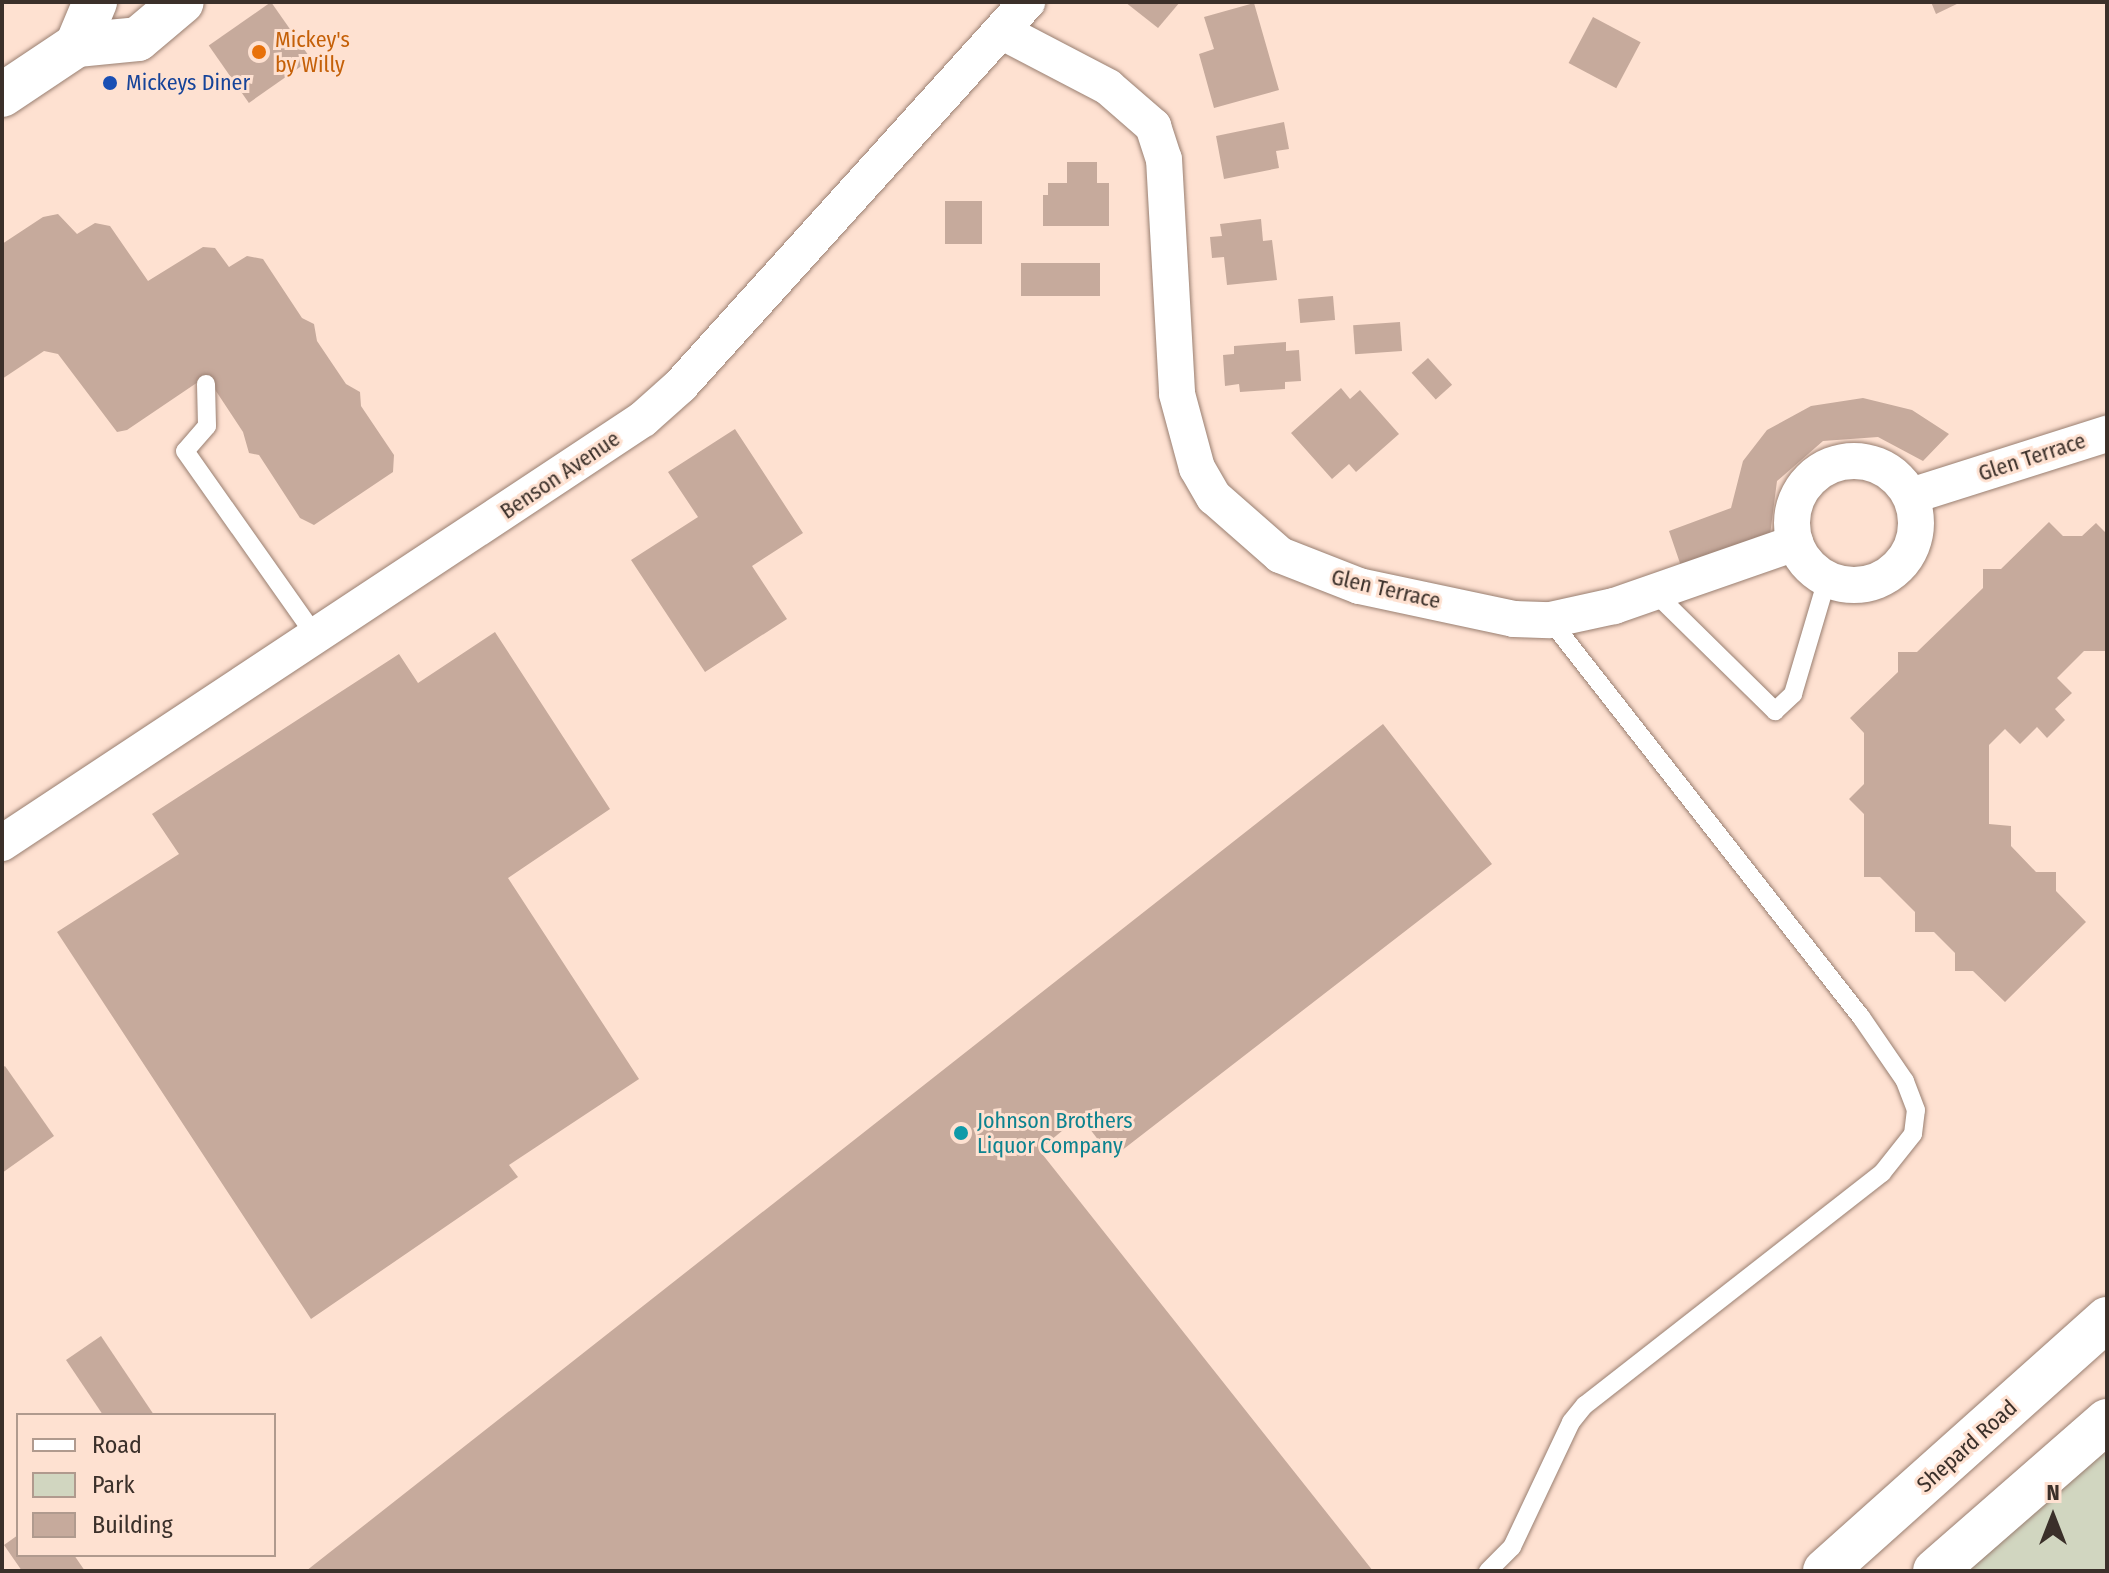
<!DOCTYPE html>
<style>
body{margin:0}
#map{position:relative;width:2109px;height:1573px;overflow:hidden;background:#fee1d1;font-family:"Fira Sans Condensed",sans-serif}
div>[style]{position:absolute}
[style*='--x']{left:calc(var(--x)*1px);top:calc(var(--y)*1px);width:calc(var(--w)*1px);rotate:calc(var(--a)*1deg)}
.green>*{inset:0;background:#d1d6c0}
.building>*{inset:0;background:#c6aa9c;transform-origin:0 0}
.roads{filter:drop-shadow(0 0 2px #997f71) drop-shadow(0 0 2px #997f71)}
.service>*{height:18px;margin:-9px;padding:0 9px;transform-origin:9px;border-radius:9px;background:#fff}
.minor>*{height:36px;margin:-18px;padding:0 18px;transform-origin:18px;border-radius:18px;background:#fff}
.minor>.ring{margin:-18px;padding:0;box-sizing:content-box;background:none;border:36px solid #fff;border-radius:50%}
.primary>*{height:44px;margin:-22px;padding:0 22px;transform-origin:22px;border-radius:22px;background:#fff}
.trunk>*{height:44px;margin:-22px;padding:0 22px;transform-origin:22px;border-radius:22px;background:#fff}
.dots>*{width:22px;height:22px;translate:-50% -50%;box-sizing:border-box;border:4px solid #fee1d1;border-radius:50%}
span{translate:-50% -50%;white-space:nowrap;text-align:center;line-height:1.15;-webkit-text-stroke:6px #fee1d1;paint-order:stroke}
.food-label{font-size:22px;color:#c56008}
.left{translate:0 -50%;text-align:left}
.transit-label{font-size:22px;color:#164399}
.street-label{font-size:22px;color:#3b302a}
.culture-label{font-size:22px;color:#0d838f}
.frame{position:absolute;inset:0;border:4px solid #3b302a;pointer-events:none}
.legend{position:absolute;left:16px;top:1413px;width:260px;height:144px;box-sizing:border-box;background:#fee1d1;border:2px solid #b09a8e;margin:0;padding:10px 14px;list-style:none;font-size:24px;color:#3b302a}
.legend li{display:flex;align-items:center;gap:16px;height:40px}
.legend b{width:40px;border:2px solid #b09a8e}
.north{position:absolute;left:2013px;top:1477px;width:80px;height:80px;-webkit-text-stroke:6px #fee1d1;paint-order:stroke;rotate:0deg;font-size:22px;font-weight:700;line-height:32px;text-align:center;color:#3b302a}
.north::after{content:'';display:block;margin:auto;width:28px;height:36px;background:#3b302a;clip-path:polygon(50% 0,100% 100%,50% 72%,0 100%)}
</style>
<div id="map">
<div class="green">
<i style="clip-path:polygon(2107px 1433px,2107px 1571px,1956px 1571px)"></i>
</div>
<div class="building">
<i style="left:271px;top:2px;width:70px;height:76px;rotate:55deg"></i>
<i style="clip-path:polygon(1125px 2px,1180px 2px,1158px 28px)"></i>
<i style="clip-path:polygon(1931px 2px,1961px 2px,1936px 14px)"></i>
<i style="clip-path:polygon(1254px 3px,1279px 90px,1214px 108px,1199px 54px,1214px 49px,1204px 17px)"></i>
<i style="left:1593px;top:17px;width:54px;height:52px;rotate:28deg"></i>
<i style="clip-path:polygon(1284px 122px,1289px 149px,1276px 151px,1279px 168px,1224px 179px,1216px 136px)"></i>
<i style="clip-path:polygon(1067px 162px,1097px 162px,1097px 183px,1109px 183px,1109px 226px,1043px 226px,1043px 195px,1048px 195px,1048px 183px,1067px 183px)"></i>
<i style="left:945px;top:201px;width:37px;height:43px"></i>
<i style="clip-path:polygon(58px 214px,77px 234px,95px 223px,110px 226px,148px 281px,203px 247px,215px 248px,229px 267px,247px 256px,263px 259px,302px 318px,314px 324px,317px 341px,346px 384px,360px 392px,361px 406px,394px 455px,393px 472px,314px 525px,300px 518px,259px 455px,249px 453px,243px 432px,212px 385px,198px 382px,127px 430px,117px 432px,58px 354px,44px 351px,2px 379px,2px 244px,43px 217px)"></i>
<i style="clip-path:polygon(1261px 219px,1263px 241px,1272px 240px,1277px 280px,1227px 285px,1224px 257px,1212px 258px,1210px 237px,1222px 236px,1220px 224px)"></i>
<i style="left:1021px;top:263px;width:79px;height:33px"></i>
<i style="left:1333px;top:296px;width:24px;height:35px;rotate:85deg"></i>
<i style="left:1400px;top:322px;width:29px;height:47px;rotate:86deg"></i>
<i style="clip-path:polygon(1286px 342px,1286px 351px,1299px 350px,1301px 381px,1285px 382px,1285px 389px,1240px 392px,1239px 384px,1225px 386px,1223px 355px,1234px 354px,1234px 346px)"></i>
<i style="left:1428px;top:358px;width:36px;height:22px;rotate:48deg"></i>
<i style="clip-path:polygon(1341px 388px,1350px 399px,1360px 390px,1399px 434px,1356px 472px,1349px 464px,1332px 479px,1291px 433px)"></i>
<i style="clip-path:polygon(1863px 398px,1912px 410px,1949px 434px,1923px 461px,1878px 437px,1823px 441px,1777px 481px,1770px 535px,1682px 569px,1669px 531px,1731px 508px,1743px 461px,1767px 430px,1811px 406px)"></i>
<i style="clip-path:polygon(735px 429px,803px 533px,752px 566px,787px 619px,705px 672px,631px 560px,698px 517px,668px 472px)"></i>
<i style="clip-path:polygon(2049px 522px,2063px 536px,2082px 536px,2096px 523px,2107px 534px,2107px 651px,2084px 651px,2057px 678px,2072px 693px,2055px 709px,2065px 720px,2047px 738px,2037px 727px,2020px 744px,2005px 729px,1989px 745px,1989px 824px,2011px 826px,2011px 846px,2036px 872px,2056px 872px,2056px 891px,2086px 922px,2005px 1002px,1973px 971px,1955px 971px,1955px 953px,1934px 932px,1915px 932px,1915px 912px,1880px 877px,1864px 877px,1864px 814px,1849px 799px,1864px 784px,1864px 733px,1850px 718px,1898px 672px,1898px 652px,1917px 652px,1983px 588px,1983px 569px,2001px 569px)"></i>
<i style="clip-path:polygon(495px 632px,610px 809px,508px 878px,639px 1079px,509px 1165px,518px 1177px,311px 1319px,57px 932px,179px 854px,152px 814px,399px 654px,418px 683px)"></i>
<i style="clip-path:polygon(1383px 724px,1492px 864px,1112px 1158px,1080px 1116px,1039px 1150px,1373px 1571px,306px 1571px)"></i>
<i style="clip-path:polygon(5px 1066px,54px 1136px,2px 1173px,2px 1068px)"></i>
<i style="clip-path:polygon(101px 1336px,154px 1415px,103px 1415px,66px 1360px)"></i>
<i style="clip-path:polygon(18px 1535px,18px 1555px,74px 1555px,85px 1571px,22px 1571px,4px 1545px)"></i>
</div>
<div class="roads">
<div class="service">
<i style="--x:206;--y:384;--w:42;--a:88.6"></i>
<i style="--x:207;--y:426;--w:33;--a:131"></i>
<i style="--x:185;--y:451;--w:228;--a:54.8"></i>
<i style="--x:1654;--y:592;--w:170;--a:44.5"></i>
<i style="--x:1775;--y:711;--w:25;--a:-43"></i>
<i style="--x:1793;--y:694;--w:120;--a:-73.5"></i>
<i style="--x:1488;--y:1571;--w:34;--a:-45"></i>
<i style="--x:1512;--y:1547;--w:138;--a:-64.7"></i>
<i style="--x:1571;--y:1422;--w:22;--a:-51"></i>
<i style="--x:1585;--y:1405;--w:377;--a:-38"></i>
<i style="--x:1882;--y:1173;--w:50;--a:-51.5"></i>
<i style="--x:1913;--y:1134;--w:24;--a:-83"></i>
<i style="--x:1916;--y:1110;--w:31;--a:-111"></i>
<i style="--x:1905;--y:1081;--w:78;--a:-124.5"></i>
<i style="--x:1861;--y:1017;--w:504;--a:-128.07"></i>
</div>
<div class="minor">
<i style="--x:1001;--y:31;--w:121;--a:27.6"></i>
<i style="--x:1108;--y:87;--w:60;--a:40.9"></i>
<i style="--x:1153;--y:126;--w:35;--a:72"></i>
<i style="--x:1164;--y:159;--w:235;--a:86.8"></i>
<i style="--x:1177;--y:394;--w:77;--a:74.9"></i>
<i style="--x:1197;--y:468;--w:34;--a:60"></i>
<i style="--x:1214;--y:497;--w:88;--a:41.3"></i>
<i style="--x:1280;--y:555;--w:85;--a:21.4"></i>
<i style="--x:1359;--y:586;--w:158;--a:12"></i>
<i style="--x:1514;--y:619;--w:36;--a:2"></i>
<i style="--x:1550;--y:620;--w:66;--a:-12.3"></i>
<i style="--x:1614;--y:606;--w:192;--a:-19.2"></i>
<i class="ring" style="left:1792px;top:461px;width:88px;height:88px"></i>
<i style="--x:1911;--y:496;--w:206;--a:-17.6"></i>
<i style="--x:2;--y:843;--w:769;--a:-33.48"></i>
<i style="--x:643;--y:419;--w:50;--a:-41.7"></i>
<i style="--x:680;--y:386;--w:518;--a:-47.9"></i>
</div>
<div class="primary">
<i style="--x:77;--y:45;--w:47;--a:-67.3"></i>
<i style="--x:2;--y:95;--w:90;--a:-33.7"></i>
<i style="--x:77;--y:45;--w:61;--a:-5.6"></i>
<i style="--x:138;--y:39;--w:57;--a:-40.1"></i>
</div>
<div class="trunk">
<i style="--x:1825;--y:1571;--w:378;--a:-41.8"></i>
<i style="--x:1935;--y:1571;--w:228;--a:-41.1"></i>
</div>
</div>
<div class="dots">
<i style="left:259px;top:52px;background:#e8710a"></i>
<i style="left:110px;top:83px;background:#1a4fb4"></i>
<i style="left:961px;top:1133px;background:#0f9aa8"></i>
</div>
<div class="food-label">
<span class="left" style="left:275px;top:52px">Mickey's<br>by Willy</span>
</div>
<div class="transit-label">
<span class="left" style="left:126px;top:83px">Mickeys Diner</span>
</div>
<div class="street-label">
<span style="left:2032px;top:457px;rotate:-18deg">Glen Terrace</span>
<span style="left:560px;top:475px;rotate:-34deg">Benson Avenue</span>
<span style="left:1386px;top:589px;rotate:13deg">Glen Terrace</span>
<span style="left:1967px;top:1446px;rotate:-42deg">Shepard Road</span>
</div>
<div class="culture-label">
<span class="left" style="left:977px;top:1133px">Johnson Brothers<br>Liquor Company</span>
</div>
<div class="frame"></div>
<ul class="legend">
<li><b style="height:10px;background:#fff"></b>Road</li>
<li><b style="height:22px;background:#d1d6c0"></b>Park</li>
<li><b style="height:22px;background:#c6aa9c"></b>Building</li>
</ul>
<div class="north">N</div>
</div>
